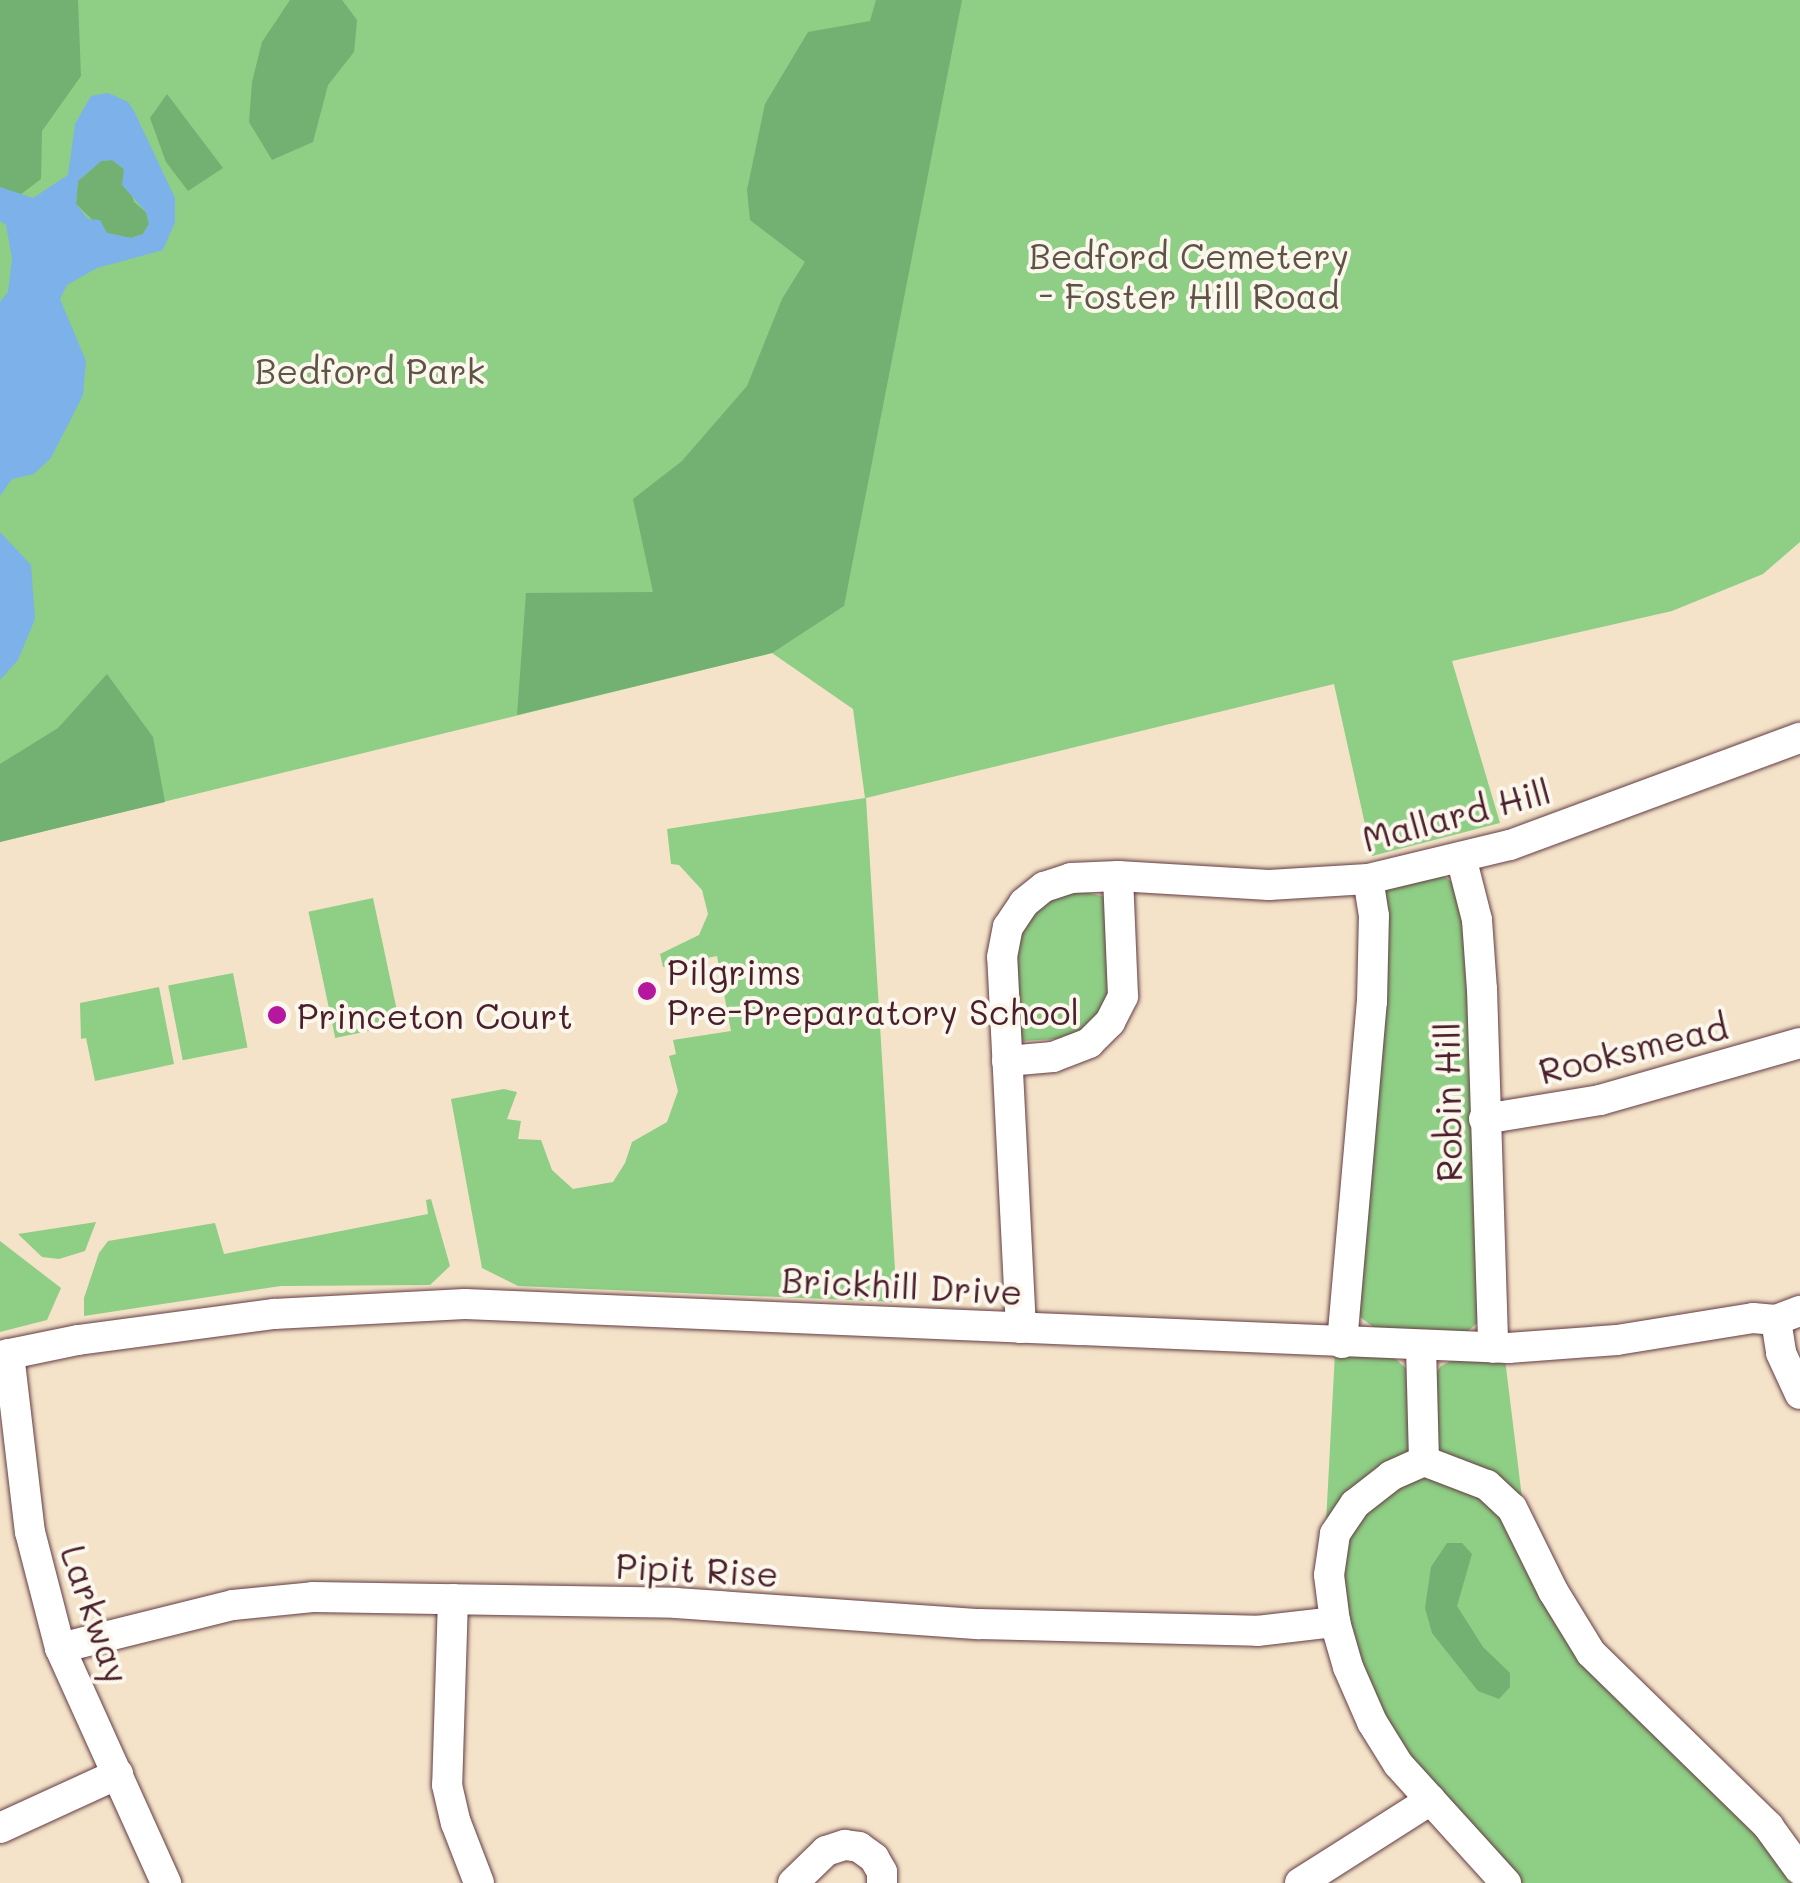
<!DOCTYPE html>
<style>
body{margin:0}
#map{position:relative;width:1800px;height:1883px;overflow:hidden;background:#f4e3c9;font-family:Mali,sans-serif}
div>[style]{position:absolute}
[style*='--x']{left:calc(var(--x)*1px);top:calc(var(--y)*1px);width:calc(var(--w)*1px);rotate:calc(var(--a)*1deg)}
.green>*{inset:0;background:#8ece85;transform-origin:0 0}
.forest>*{inset:0;background:#72b172}
.water>*{inset:0;background:#7db1ea}
.roads{filter:drop-shadow(0 0 2px #643c43) drop-shadow(0 0 2px #643c43)}
.minor>*{height:30px;margin:-15px;padding:0 15px;transform-origin:15px;border-radius:15px;background:#fff}
.dots>*{width:28px;height:28px;translate:-50% -50%;box-sizing:border-box;border:5px solid #fbf7ec;border-radius:50%}
span{translate:-50% -50%;white-space:nowrap;text-align:center;line-height:1.15;-webkit-text-stroke:8px #fbf7ec;paint-order:stroke}
.park-label{font-size:35px;color:#5e5446}
.street-label{font-size:35px;color:#4a1f2b}
.poi-label{font-size:35px;color:#4a1f2b}
.left{translate:0 -50%;text-align:left}
</style>
<div id="map">
<div class="green">
<i style="clip-path:polygon(0 0,1800px 0,1800px 542px,1763px 574px,1672px 611px,1452px 661px,1500px 823px,1372px 856px,1334px 684px,866px 798px,897px 1302px,518px 1286px,482px 1268px,451px 1099px,504px 1089px,517px 1092px,507px 1119px,521px 1121px,518px 1139px,541px 1140px,552px 1170px,573px 1189px,613px 1182px,625px 1163px,632px 1142px,667px 1122px,678px 1091px,669px 1056px,676px 1054px,673px 1040px,731px 1031px,717px 956px,663px 967px,660px 954px,699px 935px,708px 914px,702px 890px,679px 865px,671px 864px,667px 829px,865px 798px,853px 709px,772px 653px,0 842px)"></i>
<i style="clip-path:polygon(1439px 873px,1464px 890px,1481px 1320px,1463px 1335px,1380px 1332px,1360px 1317px,1357px 1305px,1383px 896px,1390px 887px)"></i>
<i style="clip-path:polygon(1079px 891px,1107px 897px,1115px 990px,1097px 1021px,1073px 1038px,1023px 1041px,1012px 1021px,1016px 926px,1031px 907px)"></i>
<i style="left:373px;top:898px;width:129px;height:66px;rotate:78deg"></i>
<i style="left:233px;top:973px;width:76px;height:66px;rotate:79deg"></i>
<i style="clip-path:polygon(159px 987px,174px 1064px,95px 1081px,86px 1038px,81px 1039px,80px 1003px)"></i>
<i style="clip-path:polygon(431px 1199px,450px 1266px,430px 1285px,281px 1286px,84px 1316px,84px 1298px,99px 1253px,108px 1241px,215px 1223px,224px 1254px,428px 1214px,426px 1200px)"></i>
<i style="clip-path:polygon(96px 1222px,85px 1251px,59px 1259px,42px 1257px,18px 1234px)"></i>
<i style="clip-path:polygon(0 1241px,61px 1288px,47px 1320px,0 1332px)"></i>
<i style="clip-path:polygon(1335px 1352px,1390px 1354px,1409px 1371px,1411px 1451px,1325px 1543px)"></i>
<i style="clip-path:polygon(1457px 1358px,1505px 1359px,1523px 1506px,1433px 1450px,1431px 1380px,1441px 1366px)"></i>
<i style="clip-path:polygon(1420px 1476px,1491px 1497px,1538px 1577px,1734px 1800px,1798px 1883px,1517px 1883px,1404px 1754px,1383px 1721px,1346px 1624px,1341px 1545px,1367px 1503px)"></i>
</div>
<div class="forest">
<i style="clip-path:polygon(0 0,78px 0,81px 76px,42px 131px,41px 179px,20px 195px,0 187px)"></i>
<i style="clip-path:polygon(290px 0,342px 0,357px 20px,354px 52px,328px 85px,313px 142px,272px 160px,249px 122px,252px 82px,262px 42px)"></i>
<i style="clip-path:polygon(876px 0,962px 0,844px 606px,772px 653px,517px 715px,526px 593px,653px 592px,633px 499px,682px 461px,747px 386px,782px 299px,805px 262px,750px 220px,747px 190px,765px 104px,808px 32px,870px 21px)"></i>
<i style="clip-path:polygon(167px 94px,223px 168px,188px 191px,166px 162px,150px 118px)"></i>
<i style="clip-path:polygon(112px 160px,124px 169px,134px 202px,146px 212px,149px 224px,143px 234px,131px 238px,106px 233px,76px 204px,78px 181px,101px 161px)"></i>
<i style="clip-path:polygon(107px 674px,153px 737px,165px 802px,0 842px,0 764px,58px 728px)"></i>
<i style="clip-path:polygon(1447px 1543px,1462px 1543px,1472px 1554px,1457px 1606px,1483px 1647px,1510px 1673px,1510px 1687px,1499px 1699px,1478px 1691px,1432px 1633px,1425px 1608px,1431px 1567px)"></i>
</div>
<div class="water">
<i style="clip-path:polygon(evenodd,108px 93px,128px 102px,134px 111px,175px 198px,175px 222px,163px 250px,97px 268px,67px 285px,60px 299px,86px 361px,83px 395px,51px 458px,34px 474px,12px 479px,0 496px,0 302px,8px 292px,12px 258px,6px 225px,0 221px,0 187px,33px 198px,68px 175px,75px 124px,91px 96px,108px 93px,112px 160px,124px 169px,122px 185px,146px 212px,149px 224px,143px 234px,131px 238px,107px 233px,100px 220px,88px 219px,76px 204px,78px 181px,101px 161px,112px 160px)"></i>
<i style="clip-path:polygon(0 532px,31px 565px,35px 619px,18px 660px,0 680px)"></i>
</div>
<div class="roads">
<div class="minor">
<i style="--x:1461;--y:857;--w:65;--a:75.7"></i>
<i style="--x:1477;--y:920;--w:69;--a:85.9"></i>
<i style="--x:1482;--y:989;--w:359;--a:88.2"></i>
<i style="--x:1007;--y:1061;--w:46;--a:-5"></i>
<i style="--x:1053;--y:1057;--w:39;--a:-21"></i>
<i style="--x:1089;--y:1043;--w:30;--a:-45"></i>
<i style="--x:1110;--y:1022;--w:29;--a:-63"></i>
<i style="--x:1123;--y:996;--w:120;--a:-92.4"></i>
<i style="--x:1484;--y:1119;--w:118;--a:-9.3"></i>
<i style="--x:1600;--y:1100;--w:208;--a:-15.9"></i>
<i style="--x:1776;--y:1320;--w:33;--a:81"></i>
<i style="--x:1781;--y:1353;--w:45;--a:65.1"></i>
<i style="--x:1021;--y:1328;--w:371;--a:-92.9"></i>
<i style="--x:1002;--y:957;--w:31;--a:-79"></i>
<i style="--x:1008;--y:927;--w:29;--a:-56"></i>
<i style="--x:1024;--y:903;--w:26;--a:-39"></i>
<i style="--x:1044;--y:887;--w:28;--a:-18"></i>
<i style="--x:1071;--y:878;--w:47;--a:-2.4"></i>
<i style="--x:1118;--y:876;--w:151;--a:3.4"></i>
<i style="--x:1269;--y:885;--w:99;--a:-3.5"></i>
<i style="--x:1368;--y:879;--w:146;--a:-13.5"></i>
<i style="--x:1510;--y:845;--w:309;--a:-20.3"></i>
<i style="--x:1342;--y:1343;--w:342;--a:-85"></i>
<i style="--x:1372;--y:1002;--w:86;--a:-88.7"></i>
<i style="--x:1374;--y:916;--w:37;--a:-99"></i>
<i style="--x:1421;--y:1346;--w:115;--a:88.5"></i>
<i style="--x:1424;--y:1461;--w:67;--a:20.9"></i>
<i style="--x:1487;--y:1485;--w:34;--a:43"></i>
<i style="--x:1512;--y:1508;--w:93;--a:63.7"></i>
<i style="--x:1553;--y:1591;--w:73;--a:58.5"></i>
<i style="--x:1591;--y:1653;--w:248;--a:44.3"></i>
<i style="--x:1768;--y:1826;--w:54;--a:54"></i>
<i style="--x:9;--y:1354;--w:179;--a:83.3"></i>
<i style="--x:30;--y:1532;--w:120;--a:75.5"></i>
<i style="--x:60;--y:1648;--w:258;--a:65.7"></i>
<i style="--x:0;--y:1356;--w:80;--a:-11.6"></i>
<i style="--x:78;--y:1340;--w:198;--a:-7.6"></i>
<i style="--x:274;--y:1314;--w:191;--a:-3"></i>
<i style="--x:465;--y:1304;--w:1044;--a:2.42"></i>
<i style="--x:1508;--y:1348;--w:109;--a:-4.2"></i>
<i style="--x:1617;--y:1340;--w:138;--a:-9.2"></i>
<i style="--x:1753;--y:1318;--w:23;--a:5"></i>
<i style="--x:1776;--y:1320;--w:26;--a:-21"></i>
<i style="--x:1424;--y:1461;--w:36;--a:156"></i>
<i style="--x:1391;--y:1476;--w:46;--a:142.1"></i>
<i style="--x:1355;--y:1504;--w:36;--a:124"></i>
<i style="--x:1335;--y:1534;--w:41;--a:98.3"></i>
<i style="--x:1329;--y:1575;--w:47;--a:82.7"></i>
<i style="--x:1335;--y:1622;--w:47;--a:73.9"></i>
<i style="--x:1348;--y:1667;--w:60;--a:66.4"></i>
<i style="--x:1372;--y:1722;--w:49;--a:58.2"></i>
<i style="--x:1398;--y:1764;--w:161;--a:47.8"></i>
<i style="--x:453;--y:1599;--w:186;--a:91.8"></i>
<i style="--x:447;--y:1785;--w:39;--a:77"></i>
<i style="--x:456;--y:1823;--w:64;--a:69"></i>
<i style="--x:60;--y:1648;--w:178;--a:-14"></i>
<i style="--x:233;--y:1605;--w:80;--a:-5.7"></i>
<i style="--x:313;--y:1597;--w:363;--a:0.9"></i>
<i style="--x:676;--y:1603;--w:304;--a:4"></i>
<i style="--x:979;--y:1624;--w:278;--a:1.4"></i>
<i style="--x:1257;--y:1631;--w:79;--a:-6.6"></i>
<i style="--x:0;--y:1828;--w:130;--a:-24.6"></i>
<i style="--x:793;--y:1883;--w:46;--a:-44.1"></i>
<i style="--x:826;--y:1851;--w:20;--a:-18"></i>
<i style="--x:845;--y:1845;--w:14;--a:8"></i>
<i style="--x:859;--y:1847;--w:19;--a:36"></i>
<i style="--x:874;--y:1858;--w:16;--a:60"></i>
<i style="--x:882;--y:1872;--w:11;--a:90"></i>
<i style="--x:1300;--y:1883;--w:155;--a:-32.4"></i>
</div>
</div>
<div class="dots">
<i style="left:647px;top:991px;background:#b5179e"></i>
<i style="left:277px;top:1015px;background:#b5179e"></i>
</div>
<div class="park-label">
<span style="left:1189px;top:275px">Bedford Cemetery<br>- Foster Hill Road</span>
<span style="left:370px;top:370px">Bedford Park</span>
</div>
<div class="street-label">
<span style="left:1456px;top:814px;rotate:-15deg">Mallard Hill</span>
<span style="left:1633px;top:1048px;rotate:-14deg">Rooksmead</span>
<span style="left:1447px;top:1102px;rotate:-91deg">Robin Hill</span>
<span style="left:902px;top:1285px;rotate:3deg">Brickhill Drive</span>
<span style="left:697px;top:1569px;rotate:3deg">Pipit Rise</span>
<span style="left:96px;top:1614px;rotate:71deg">Larkway</span>
</div>
<div class="poi-label">
<span class="left" style="left:667px;top:991px">Pilgrims<br>Pre-Preparatory School</span>
<span class="left" style="left:297px;top:1015px">Princeton Court</span>
</div>
</div>
